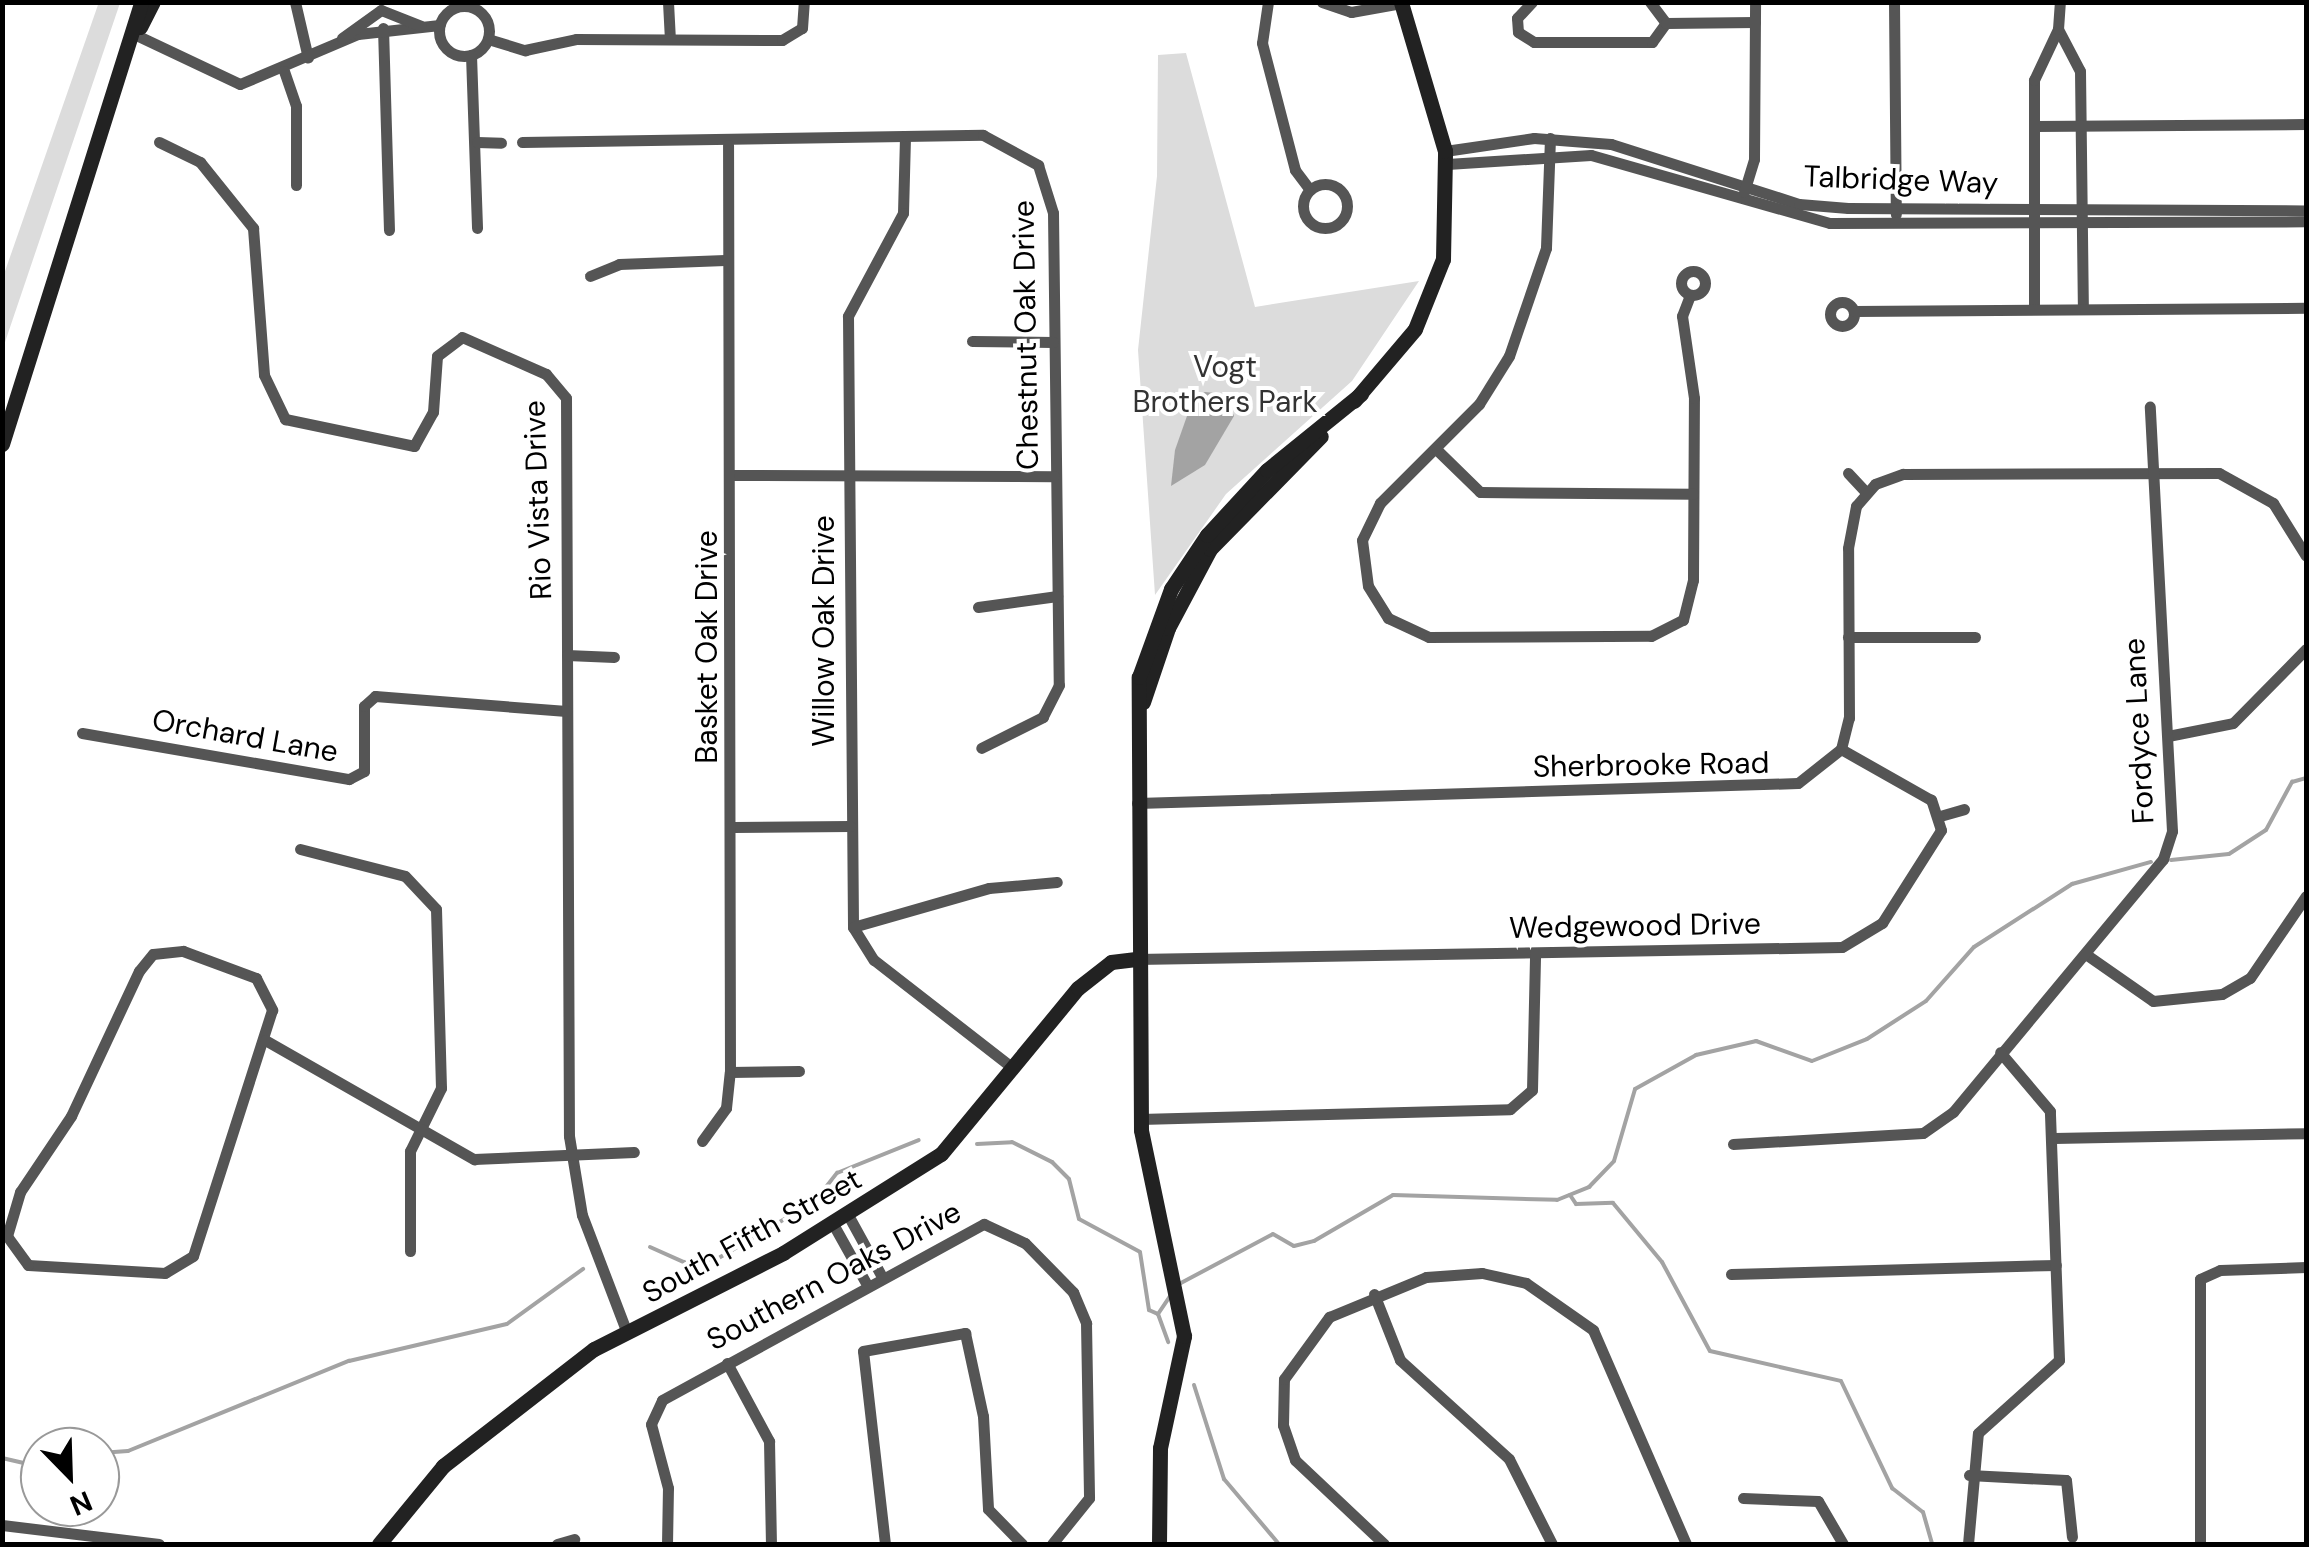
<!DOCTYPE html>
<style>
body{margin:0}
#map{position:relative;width:2309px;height:1547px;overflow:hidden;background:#fff;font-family:"DM Sans",sans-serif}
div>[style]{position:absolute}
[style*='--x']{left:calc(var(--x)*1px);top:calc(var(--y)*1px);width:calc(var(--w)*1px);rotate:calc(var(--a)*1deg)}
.green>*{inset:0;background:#dcdcdc}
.water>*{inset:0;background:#a3a3a3}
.stream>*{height:4px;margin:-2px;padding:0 2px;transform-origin:2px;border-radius:2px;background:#a3a3a3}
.street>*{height:11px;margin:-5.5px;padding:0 5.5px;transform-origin:5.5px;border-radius:5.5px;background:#555}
.street>.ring{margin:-5.5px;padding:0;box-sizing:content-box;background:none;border:11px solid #555;border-radius:50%}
.secondary>*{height:15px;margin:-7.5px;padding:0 7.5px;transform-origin:7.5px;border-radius:7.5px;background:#222}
span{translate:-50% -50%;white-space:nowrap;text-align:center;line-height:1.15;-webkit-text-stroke:8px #fff;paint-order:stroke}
.street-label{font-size:30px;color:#000}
.park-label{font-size:30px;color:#333}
.frame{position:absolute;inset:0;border:5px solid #000;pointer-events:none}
.north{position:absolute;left:20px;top:1427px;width:100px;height:100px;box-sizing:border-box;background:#fff;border:2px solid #999;border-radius:50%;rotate:157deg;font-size:28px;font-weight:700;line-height:40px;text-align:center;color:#000}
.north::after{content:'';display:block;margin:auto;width:35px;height:45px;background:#000;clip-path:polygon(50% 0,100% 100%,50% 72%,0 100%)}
</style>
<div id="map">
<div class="green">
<i style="clip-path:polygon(99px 2px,120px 3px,3px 348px,3px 277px)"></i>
<i style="clip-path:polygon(1186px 53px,1255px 307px,1419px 281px,1352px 381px,1226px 494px,1155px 595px,1138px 350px,1157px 176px,1158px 55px)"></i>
</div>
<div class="water">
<i style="clip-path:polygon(1205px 392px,1225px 394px,1234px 416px,1205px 465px,1171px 486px,1175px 450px,1193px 399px)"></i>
</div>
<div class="stream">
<i style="--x:2171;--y:860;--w:58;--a:-5.9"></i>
<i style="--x:2229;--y:854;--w:44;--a:-33"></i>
<i style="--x:2266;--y:830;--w:55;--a:-61.6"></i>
<i style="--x:2292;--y:782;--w:15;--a:-16"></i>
<i style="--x:977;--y:1144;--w:35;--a:-3"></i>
<i style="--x:1012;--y:1142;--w:45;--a:26.6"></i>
<i style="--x:1052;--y:1162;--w:24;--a:45"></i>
<i style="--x:1069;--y:1179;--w:41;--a:76"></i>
<i style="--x:1079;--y:1219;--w:69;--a:28.4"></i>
<i style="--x:1140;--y:1252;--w:59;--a:81.2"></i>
<i style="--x:1149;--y:1310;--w:10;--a:24"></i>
<i style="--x:1158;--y:1314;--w:23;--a:-56"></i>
<i style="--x:1570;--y:1195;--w:11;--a:56"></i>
<i style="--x:1576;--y:1204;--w:37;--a:-2"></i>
<i style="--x:1613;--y:1203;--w:77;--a:50.3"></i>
<i style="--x:1662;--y:1262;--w:101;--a:61.7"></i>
<i style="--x:1710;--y:1351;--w:134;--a:12.9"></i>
<i style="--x:1841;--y:1381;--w:119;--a:64.5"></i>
<i style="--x:1892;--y:1488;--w:39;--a:38"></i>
<i style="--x:1923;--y:1512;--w:33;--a:74"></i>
<i style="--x:650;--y:1247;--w:37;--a:24"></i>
<i style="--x:684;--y:1262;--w:33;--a:-5"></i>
<i style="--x:717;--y:1259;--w:114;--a:-30.6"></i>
<i style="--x:815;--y:1201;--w:36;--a:-52"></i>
<i style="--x:837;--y:1173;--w:88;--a:-21.9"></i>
<i style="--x:1179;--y:1284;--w:106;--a:-28"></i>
<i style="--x:1273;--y:1234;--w:24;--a:30"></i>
<i style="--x:1294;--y:1246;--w:21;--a:-14"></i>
<i style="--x:1314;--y:1241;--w:91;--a:-30.2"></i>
<i style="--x:1393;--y:1195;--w:164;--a:1.7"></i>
<i style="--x:1557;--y:1200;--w:35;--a:-22"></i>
<i style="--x:1589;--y:1187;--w:36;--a:-46"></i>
<i style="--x:1614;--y:1161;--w:75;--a:-73.7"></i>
<i style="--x:1635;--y:1089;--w:70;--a:-29.1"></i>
<i style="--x:1696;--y:1055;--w:62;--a:-13.1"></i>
<i style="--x:1756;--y:1041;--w:59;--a:19.7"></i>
<i style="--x:1812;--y:1061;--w:59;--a:-21.8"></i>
<i style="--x:1867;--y:1039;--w:70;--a:-32.8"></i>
<i style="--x:1926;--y:1001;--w:72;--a:-48.4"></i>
<i style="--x:1974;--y:947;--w:117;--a:-32.7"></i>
<i style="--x:2072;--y:884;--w:82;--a:-15.6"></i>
<i style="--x:1158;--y:1314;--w:30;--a:70"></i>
<i style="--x:1194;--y:1385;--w:99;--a:72.3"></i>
<i style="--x:1224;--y:1479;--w:85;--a:49.8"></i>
<i style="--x:100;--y:1453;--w:28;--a:-4"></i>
<i style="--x:128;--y:1451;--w:239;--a:-22.2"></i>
<i style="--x:349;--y:1361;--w:162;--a:-13.2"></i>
<i style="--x:507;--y:1324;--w:94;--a:-35.9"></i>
<i style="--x:2;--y:1458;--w:39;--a:13"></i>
</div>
<div class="street">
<i style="--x:295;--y:2;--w:57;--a:76.9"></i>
<i style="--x:668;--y:2;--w:37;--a:87"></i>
<i style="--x:1268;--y:2;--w:41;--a:98.3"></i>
<i style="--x:1262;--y:43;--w:131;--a:75.4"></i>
<i style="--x:1295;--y:170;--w:25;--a:53"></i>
<i style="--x:1322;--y:2;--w:31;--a:19"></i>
<i style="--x:1351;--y:12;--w:51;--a:-10.2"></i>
<i style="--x:1532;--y:2;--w:22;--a:133"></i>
<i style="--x:1517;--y:18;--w:14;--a:86"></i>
<i style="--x:1518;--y:32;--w:19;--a:32"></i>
<i style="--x:1534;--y:42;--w:118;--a:0"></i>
<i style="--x:1652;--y:42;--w:24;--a:-54"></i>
<i style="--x:1650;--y:2;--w:26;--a:53"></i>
<i style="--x:1894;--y:2;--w:212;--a:89.5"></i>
<i class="ring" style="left:439px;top:6px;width:39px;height:39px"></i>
<i style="--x:1666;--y:23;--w:89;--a:-0.6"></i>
<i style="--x:383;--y:28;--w:202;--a:88.3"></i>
<i style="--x:2058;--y:29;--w:47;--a:62.4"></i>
<i style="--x:2080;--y:71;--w:236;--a:89.3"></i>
<i style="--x:134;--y:34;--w:117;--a:25.3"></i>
<i style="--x:240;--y:84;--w:128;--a:-23"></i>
<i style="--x:358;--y:34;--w:82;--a:-6.3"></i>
<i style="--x:342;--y:38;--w:48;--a:-35.7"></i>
<i style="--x:381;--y:10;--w:43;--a:21.8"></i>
<i style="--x:488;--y:39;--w:39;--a:17"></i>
<i style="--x:525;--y:50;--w:52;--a:-12.2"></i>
<i style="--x:576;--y:39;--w:206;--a:0.3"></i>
<i style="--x:782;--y:40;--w:23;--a:-31"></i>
<i style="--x:802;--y:28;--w:26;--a:-86"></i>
<i style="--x:471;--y:55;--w:173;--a:88"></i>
<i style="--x:284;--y:71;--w:37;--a:71"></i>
<i style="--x:296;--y:106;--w:79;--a:90"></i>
<i style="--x:2035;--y:126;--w:271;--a:-0.4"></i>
<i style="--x:905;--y:137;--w:76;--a:91.5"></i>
<i style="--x:903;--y:213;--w:117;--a:118.1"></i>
<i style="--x:848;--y:316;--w:611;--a:89.53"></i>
<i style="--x:853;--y:927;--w:39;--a:58"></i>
<i style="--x:874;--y:960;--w:172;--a:37.9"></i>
<i style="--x:1550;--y:138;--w:110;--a:92.1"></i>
<i style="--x:1546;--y:248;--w:114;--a:108.9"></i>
<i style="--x:1509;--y:356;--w:57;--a:122"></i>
<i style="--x:1479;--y:404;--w:140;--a:135"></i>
<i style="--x:1380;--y:503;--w:41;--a:115.9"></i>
<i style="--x:1362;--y:540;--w:46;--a:82.6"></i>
<i style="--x:1368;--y:586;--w:38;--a:58"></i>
<i style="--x:1388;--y:618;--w:45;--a:24.9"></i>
<i style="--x:1429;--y:637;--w:222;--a:-0.3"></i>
<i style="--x:1651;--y:636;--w:36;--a:-27"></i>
<i style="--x:1683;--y:620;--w:41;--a:-76"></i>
<i style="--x:1693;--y:580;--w:182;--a:-89.7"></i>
<i style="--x:1694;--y:398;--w:83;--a:-98.3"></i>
<i style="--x:1682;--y:316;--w:22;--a:-69"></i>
<i style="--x:159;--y:142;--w:46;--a:26"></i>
<i style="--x:200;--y:162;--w:85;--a:51.2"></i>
<i style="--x:253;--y:228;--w:147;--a:85.7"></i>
<i style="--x:264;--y:375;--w:49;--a:64.5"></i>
<i style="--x:285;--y:419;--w:132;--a:11.8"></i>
<i style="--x:414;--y:446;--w:39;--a:-61"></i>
<i style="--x:433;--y:412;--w:56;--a:-85.9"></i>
<i style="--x:437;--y:356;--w:31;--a:-37"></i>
<i style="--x:462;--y:337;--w:92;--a:23.8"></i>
<i style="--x:546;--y:374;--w:31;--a:50"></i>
<i style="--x:566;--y:398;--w:738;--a:89.77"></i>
<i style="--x:569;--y:1136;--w:80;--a:80.7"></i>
<i style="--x:582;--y:1215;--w:126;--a:69.1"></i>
<i style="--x:477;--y:142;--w:24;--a:2"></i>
<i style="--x:522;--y:142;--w:461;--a:-0.9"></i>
<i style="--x:983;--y:135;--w:63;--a:28.6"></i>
<i style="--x:1038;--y:165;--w:50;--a:72.6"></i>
<i style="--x:1053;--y:213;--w:472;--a:89.3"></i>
<i style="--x:1059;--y:685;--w:36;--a:117"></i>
<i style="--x:1043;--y:717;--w:69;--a:153.4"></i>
<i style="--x:1445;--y:151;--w:90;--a:-8.3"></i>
<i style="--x:1534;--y:138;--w:77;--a:4.5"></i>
<i style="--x:1611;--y:144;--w:197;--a:17.7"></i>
<i style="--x:1799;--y:204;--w:49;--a:4.7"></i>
<i style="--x:1848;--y:208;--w:458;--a:0.3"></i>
<i style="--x:1447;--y:164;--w:144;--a:-3.6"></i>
<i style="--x:1591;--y:155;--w:248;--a:15.9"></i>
<i style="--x:1830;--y:223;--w:476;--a:-0.2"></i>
<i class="ring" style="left:1303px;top:184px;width:33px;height:33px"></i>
<i style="--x:1744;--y:192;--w:34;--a:-73"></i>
<i style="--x:1754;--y:159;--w:157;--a:-89.6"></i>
<i class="ring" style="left:1681px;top:271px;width:13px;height:13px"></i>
<i style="--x:590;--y:276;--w:31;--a:-22"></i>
<i style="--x:619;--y:264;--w:106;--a:-2.2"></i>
<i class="ring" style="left:1830px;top:302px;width:13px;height:13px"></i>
<i style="--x:2034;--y:308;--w:228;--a:-90"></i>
<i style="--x:2034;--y:80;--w:56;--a:-64.8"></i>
<i style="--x:2058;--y:29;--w:27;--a:-86"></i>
<i style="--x:1854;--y:311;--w:452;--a:-0.4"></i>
<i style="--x:972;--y:341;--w:81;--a:0.7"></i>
<i style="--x:1437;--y:450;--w:60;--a:44.3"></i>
<i style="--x:1480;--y:492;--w:213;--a:0.5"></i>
<i style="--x:1848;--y:473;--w:26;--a:47"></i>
<i style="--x:731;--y:475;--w:323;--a:0.2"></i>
<i style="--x:978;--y:607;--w:80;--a:-7.9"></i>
<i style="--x:1848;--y:637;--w:127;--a:0"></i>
<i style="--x:567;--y:655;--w:47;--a:2.4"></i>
<i style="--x:82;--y:733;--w:271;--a:9.8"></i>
<i style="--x:349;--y:779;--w:17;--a:-28"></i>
<i style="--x:364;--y:771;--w:65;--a:-90"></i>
<i style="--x:364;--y:706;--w:15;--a:-42"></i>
<i style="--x:375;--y:696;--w:192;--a:4.5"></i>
<i style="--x:2168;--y:736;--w:66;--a:-11.3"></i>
<i style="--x:2233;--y:723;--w:104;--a:-45.4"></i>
<i style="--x:1137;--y:803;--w:661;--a:-1.73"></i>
<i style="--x:1798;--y:783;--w:55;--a:-38.3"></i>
<i style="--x:1841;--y:749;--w:32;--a:-76"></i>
<i style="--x:1849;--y:718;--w:170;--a:-90.3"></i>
<i style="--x:1848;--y:548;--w:43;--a:-79.2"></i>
<i style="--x:1856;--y:506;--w:29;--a:-49"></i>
<i style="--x:1875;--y:484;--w:30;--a:-20"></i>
<i style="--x:1903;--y:474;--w:316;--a:-0.2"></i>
<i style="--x:2219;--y:473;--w:62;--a:29.1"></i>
<i style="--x:2273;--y:503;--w:62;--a:58.1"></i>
<i style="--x:1940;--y:816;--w:25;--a:-16"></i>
<i style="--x:733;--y:827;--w:117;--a:-0.5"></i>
<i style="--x:300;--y:849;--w:108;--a:14.4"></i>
<i style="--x:405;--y:876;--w:45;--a:46.8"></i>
<i style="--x:436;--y:909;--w:179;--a:88.4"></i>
<i style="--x:441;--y:1088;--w:70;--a:116.2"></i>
<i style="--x:410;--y:1151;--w:100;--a:90"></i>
<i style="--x:853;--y:927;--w:141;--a:-16"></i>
<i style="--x:989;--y:888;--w:68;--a:-5"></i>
<i style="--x:183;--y:951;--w:78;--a:20.3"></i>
<i style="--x:256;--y:978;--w:36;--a:63"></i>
<i style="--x:272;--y:1010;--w:258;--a:107.8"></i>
<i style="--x:193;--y:1256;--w:33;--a:149"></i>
<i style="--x:165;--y:1273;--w:137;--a:-176.7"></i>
<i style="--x:28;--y:1265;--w:36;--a:-126"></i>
<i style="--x:7;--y:1236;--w:46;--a:-73.5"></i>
<i style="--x:20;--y:1192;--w:92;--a:-56.1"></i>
<i style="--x:71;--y:1116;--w:160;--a:-64.9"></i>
<i style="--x:139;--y:971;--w:22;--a:-51"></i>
<i style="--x:153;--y:954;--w:30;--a:-6"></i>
<i style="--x:2087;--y:955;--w:80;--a:34.9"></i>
<i style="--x:2153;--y:1001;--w:69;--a:-5.8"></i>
<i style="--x:2222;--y:994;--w:32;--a:-30"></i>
<i style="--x:2250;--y:978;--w:99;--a:-55.7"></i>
<i style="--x:1136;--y:959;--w:706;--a:-0.97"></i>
<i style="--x:1842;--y:947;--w:47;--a:-31"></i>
<i style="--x:1882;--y:923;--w:110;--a:-57.6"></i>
<i style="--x:1941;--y:830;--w:32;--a:-108"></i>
<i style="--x:1931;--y:800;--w:103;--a:-150.5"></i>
<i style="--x:265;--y:1040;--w:241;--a:29.7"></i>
<i style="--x:474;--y:1159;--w:160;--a:-2.5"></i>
<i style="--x:730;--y:1072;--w:69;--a:-0.8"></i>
<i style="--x:1140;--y:1119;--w:370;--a:-1.5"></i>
<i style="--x:1510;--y:1109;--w:29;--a:-41"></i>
<i style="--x:1532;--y:1090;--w:137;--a:-88.7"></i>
<i style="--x:2054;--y:1138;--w:252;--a:-1.1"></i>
<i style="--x:702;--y:1141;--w:41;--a:-54"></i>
<i style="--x:726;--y:1108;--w:36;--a:-84"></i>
<i style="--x:730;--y:1072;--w:927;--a:-90.12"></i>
<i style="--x:1733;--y:1144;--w:190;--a:-3.3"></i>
<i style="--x:1923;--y:1133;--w:37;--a:-35"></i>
<i style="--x:1953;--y:1112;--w:329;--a:-50.3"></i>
<i style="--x:2163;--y:859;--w:29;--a:-72"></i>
<i style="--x:2172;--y:831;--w:425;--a:-93"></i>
<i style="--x:848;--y:1215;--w:68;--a:61.2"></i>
<i style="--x:833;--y:1224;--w:68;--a:60.8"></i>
<i style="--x:1731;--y:1274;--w:325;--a:-1.6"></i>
<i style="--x:1374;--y:1294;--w:71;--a:68.5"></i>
<i style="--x:1400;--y:1360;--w:147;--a:42.2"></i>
<i style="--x:1509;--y:1459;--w:95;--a:63.2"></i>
<i style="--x:727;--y:1363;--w:89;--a:61.7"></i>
<i style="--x:769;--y:1441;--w:103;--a:88.9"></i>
<i style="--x:1969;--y:1475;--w:97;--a:3"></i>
<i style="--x:2066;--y:1480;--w:57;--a:84"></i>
<i style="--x:1743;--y:1498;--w:75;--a:2.3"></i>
<i style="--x:1818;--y:1501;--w:50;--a:59.8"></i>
<i style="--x:2;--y:1525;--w:158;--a:6.9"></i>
<i style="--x:557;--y:1544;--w:18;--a:-16"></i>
<i style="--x:667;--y:1544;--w:56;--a:-89"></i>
<i style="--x:668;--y:1488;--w:66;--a:-104.9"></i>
<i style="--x:651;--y:1424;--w:26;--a:-65"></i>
<i style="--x:662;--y:1400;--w:367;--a:-28.7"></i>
<i style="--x:984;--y:1224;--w:45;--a:24.9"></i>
<i style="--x:1025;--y:1243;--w:69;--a:45.6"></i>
<i style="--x:1073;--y:1292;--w:34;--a:67"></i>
<i style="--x:1086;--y:1323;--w:175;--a:89"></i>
<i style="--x:1089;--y:1498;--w:59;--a:128.8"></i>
<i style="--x:885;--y:1544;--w:194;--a:-96.5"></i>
<i style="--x:863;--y:1351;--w:104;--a:-10"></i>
<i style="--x:965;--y:1333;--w:85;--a:77.8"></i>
<i style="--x:983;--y:1416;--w:93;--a:86.9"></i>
<i style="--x:988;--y:1509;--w:49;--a:45.8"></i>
<i style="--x:1384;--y:1544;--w:122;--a:-136.7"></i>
<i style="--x:1295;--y:1460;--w:37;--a:-109"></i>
<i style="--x:1283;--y:1425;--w:46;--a:-88.8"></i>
<i style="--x:1284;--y:1379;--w:77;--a:-54"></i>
<i style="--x:1329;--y:1317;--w:105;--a:-22.4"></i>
<i style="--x:1426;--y:1277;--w:56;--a:-4.1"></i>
<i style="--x:1482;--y:1273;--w:45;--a:12.8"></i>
<i style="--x:1526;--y:1283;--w:82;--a:35"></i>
<i style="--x:1593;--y:1330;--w:233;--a:66.5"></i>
<i style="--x:1968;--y:1544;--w:111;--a:-84.9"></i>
<i style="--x:1978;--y:1433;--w:109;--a:-42"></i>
<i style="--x:2059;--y:1360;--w:249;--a:-92.1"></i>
<i style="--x:2050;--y:1111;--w:77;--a:-130.3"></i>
<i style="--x:2200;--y:1544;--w:265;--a:-90"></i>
<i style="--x:2200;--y:1279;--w:22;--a:-24"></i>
<i style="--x:2220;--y:1270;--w:86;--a:-2"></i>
</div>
<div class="secondary">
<i style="--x:140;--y:27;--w:28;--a:-63"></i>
<i style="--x:1354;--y:401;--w:94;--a:-49.7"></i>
<i style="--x:1415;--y:329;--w:75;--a:-68.2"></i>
<i style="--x:1443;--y:259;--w:108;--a:-88.9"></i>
<i style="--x:1445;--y:151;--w:155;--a:-106.5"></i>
<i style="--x:2;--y:444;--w:463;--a:-72.5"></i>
<i style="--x:1143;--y:702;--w:78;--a:-71.3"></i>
<i style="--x:1168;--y:628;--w:89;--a:-62"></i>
<i style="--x:1210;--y:549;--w:158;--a:-45.5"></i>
<i style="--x:379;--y:1544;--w:101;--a:-50.6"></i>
<i style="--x:443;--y:1466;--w:191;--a:-37.8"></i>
<i style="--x:594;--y:1349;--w:212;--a:-26.9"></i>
<i style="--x:783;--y:1253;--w:186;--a:-32.1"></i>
<i style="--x:941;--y:1154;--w:215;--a:-50.5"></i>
<i style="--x:1078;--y:988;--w:42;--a:-38.2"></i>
<i style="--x:1111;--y:962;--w:23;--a:-7"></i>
<i style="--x:1159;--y:1544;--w:96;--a:-89.4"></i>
<i style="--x:1160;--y:1448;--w:115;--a:-77.9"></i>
<i style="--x:1184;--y:1336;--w:210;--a:-101.8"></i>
<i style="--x:1141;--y:1130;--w:453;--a:-90.3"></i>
<i style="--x:1139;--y:677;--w:94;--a:-70"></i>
<i style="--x:1171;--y:589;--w:65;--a:-56.3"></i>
<i style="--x:1207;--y:535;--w:88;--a:-47.3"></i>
<i style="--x:1267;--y:470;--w:121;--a:-39"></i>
</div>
<div class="street-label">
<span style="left:1901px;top:180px;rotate:2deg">Talbridge Way</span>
<span style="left:1026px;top:335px;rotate:-91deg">Chestnut Oak Drive</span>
<span style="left:538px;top:500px;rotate:-92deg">Rio Vista Drive</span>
<span style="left:824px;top:631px;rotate:-90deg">Willow Oak Drive</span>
<span style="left:707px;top:647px;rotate:-90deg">Basket Oak Drive</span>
<span style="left:2139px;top:731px;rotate:-93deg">Fordyce Lane</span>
<span style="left:245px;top:736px;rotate:10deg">Orchard Lane</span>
<span style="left:1651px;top:765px;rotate:-1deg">Sherbrooke Road</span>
<span style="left:1635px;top:926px;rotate:-1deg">Wedgewood Drive</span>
<span style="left:752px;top:1236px;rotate:-29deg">South Fifth Street</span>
<span style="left:834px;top:1276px;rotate:-28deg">Southern Oaks Drive</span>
</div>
<div class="park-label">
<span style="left:1225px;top:384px">Vogt<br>Brothers Park</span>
</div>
<div class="frame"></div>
<div class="north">N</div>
</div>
